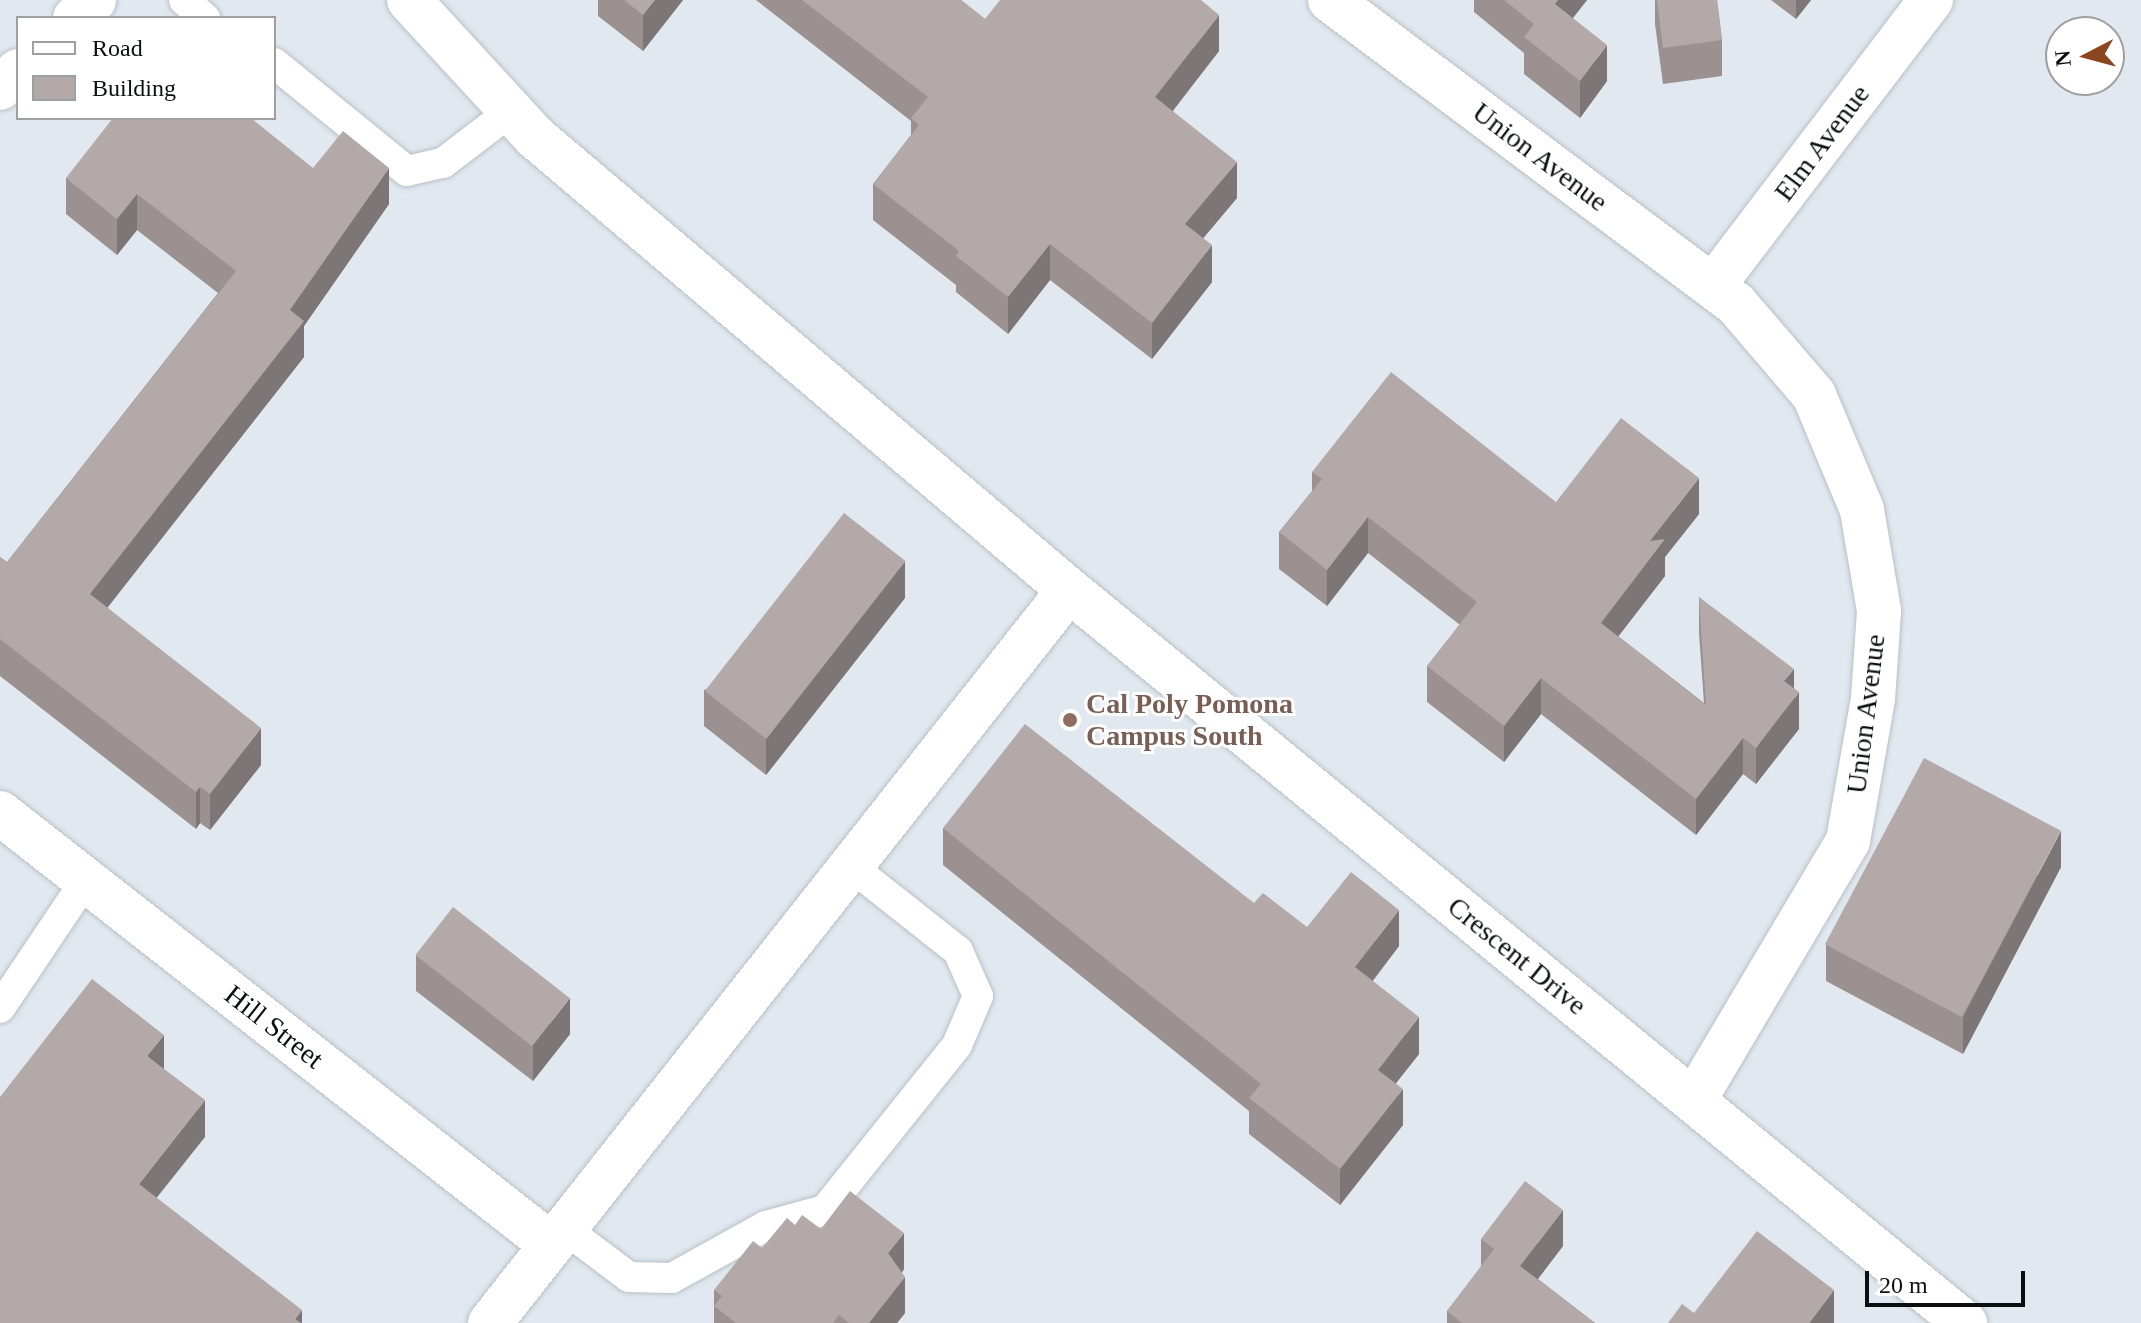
<!DOCTYPE html>
<style>
body{margin:0}
#map{position:relative;width:2141px;height:1323px;overflow:hidden;background:#e1e8ef;font-family:"Times New Roman",serif}
div>[style]{position:absolute}
[style*='--x']{left:calc(var(--x)*1px);top:calc(var(--y)*1px);width:calc(var(--w)*1px);rotate:calc(var(--a)*1deg)}
.roads{filter:drop-shadow(0 0 2px #bac0c7) drop-shadow(0 0 2px #bac0c7)}
.lane>*{height:30px;margin:-15px;padding:0 15px;transform-origin:15px;border-radius:15px;background:#fff}
.street>*{height:44px;margin:-22px;padding:0 22px;transform-origin:22px;border-radius:22px;background:#fff}
.wall>*{inset:0;background:#9a9190}
.shaded-wall>*{inset:0;background:#7d7676}
.building>*{inset:0;background:#b3a9a8;transform-origin:0 0}
.dots>*{width:22px;height:22px;translate:-50% -50%;box-sizing:border-box;border:4px solid #fff;border-radius:50%}
span{translate:-50% -50%;white-space:nowrap;text-align:center;line-height:1.15;-webkit-text-stroke:6px #fff;paint-order:stroke}
.street-label{font-size:28px;color:#0c0f11}
.education-label{font-size:28px;color:#785e54;font-weight:700}
.left{translate:0 -50%;text-align:left}
.legend{position:absolute;left:16px;top:16px;width:260px;height:104px;box-sizing:border-box;background:#fff;border:2px solid #9e9fa0;margin:0;padding:10px 14px;list-style:none;font-size:24px;color:#0c0f11}
.legend li{display:flex;align-items:center;gap:16px;height:40px}
.legend b{width:40px;border:2px solid #9e9fa0}
.north{position:absolute;left:2045px;top:16px;width:80px;height:80px;box-sizing:border-box;background:#fff;border:2px solid #9e9fa0;border-radius:50%;rotate:264deg;font-size:22px;font-weight:700;line-height:32px;text-align:center;color:#0c0f11}
.north::after{content:'';display:block;margin:auto;width:28px;height:36px;background:#8b451f;clip-path:polygon(50% 0,100% 100%,50% 72%,0 100%)}
.scale{position:absolute;left:1865px;top:1271px;width:160px;height:36px;box-sizing:border-box;border:4px solid #0c0f11;border-top:0;padding-left:10px;font-size:24px;line-height:28px;white-space:nowrap;color:#0c0f11;-webkit-text-stroke:6px #fff;paint-order:stroke}
</style>
<div id="map">
<div class="roads">
<div class="lane">
<i style="--x:184;--y:0;--w:28;--a:41"></i>
<i style="--x:274;--y:63;--w:171;--a:39.1"></i>
<i style="--x:407;--y:171;--w:37;--a:-13"></i>
<i style="--x:443;--y:163;--w:86;--a:-37.4"></i>
<i style="--x:0;--y:1008;--w:154;--a:-56.1"></i>
<i style="--x:561;--y:1226;--w:85;--a:36.9"></i>
<i style="--x:629;--y:1277;--w:43;--a:1.3"></i>
<i style="--x:672;--y:1278;--w:107;--a:-29"></i>
<i style="--x:766;--y:1226;--w:61;--a:-15.2"></i>
<i style="--x:825;--y:1210;--w:211;--a:-51.3"></i>
<i style="--x:957;--y:1045;--w:53;--a:-66.8"></i>
<i style="--x:978;--y:996;--w:49;--a:-114"></i>
<i style="--x:958;--y:951;--w:139;--a:-141.7"></i>
</div>
<div class="street">
<i style="--x:409;--y:0;--w:186;--a:47.4"></i>
<i style="--x:535;--y:137;--w:700;--a:40.31"></i>
<i style="--x:1069;--y:590;--w:1158;--a:39.29"></i>
<i style="--x:1330;--y:0;--w:507;--a:36.82"></i>
<i style="--x:1736;--y:304;--w:120;--a:49.4"></i>
<i style="--x:1814;--y:395;--w:125;--a:67.3"></i>
<i style="--x:1862;--y:510;--w:102;--a:80.4"></i>
<i style="--x:1879;--y:611;--w:88;--a:93.9"></i>
<i style="--x:1873;--y:699;--w:144;--a:100"></i>
<i style="--x:1848;--y:841;--w:301;--a:120.7"></i>
<i style="--x:75;--y:18;--w:26;--a:-43"></i>
<i style="--x:0;--y:88;--w:25;--a:-43"></i>
<i style="--x:1713;--y:286;--w:360;--a:-52.7"></i>
<i style="--x:0;--y:813;--w:696;--a:38.06"></i>
<i style="--x:490;--y:1323;--w:934;--a:-51.69"></i>
</div>
</div>
<div class="wall">
<i style="clip-path:polygon(598px 0,683px 0,643px 51px,598px 16px)"></i>
<i style="clip-path:polygon(756px 0,961px 0,985px 19px,1219px 51px,1173px 111px,1237px 198px,1203px 238px,1212px 282px,1152px 359px,1050px 280px,1008px 334px,956px 292px,956px 285px,873px 220px,873px 184px,911px 135px,911px 121px)"></i>
<i style="clip-path:polygon(1474px 0,1587px 0,1573px 18px,1607px 81px,1580px 118px,1524px 74px,1524px 53px,1474px 12px)"></i>
<i style="clip-path:polygon(1655px 0,1717px 0,1722px 40px,1722px 76px,1663px 84px,1655px 24px)"></i>
<i style="clip-path:polygon(1771px 0,1811px 0,1796px 19px)"></i>
<i style="clip-path:polygon(313px 168px,389px 204px,304px 326px,304px 357px,107px 607px,261px 765px,210px 830px,200px 823px,196px 829px,0 676px,0 557px,7px 562px,218px 293px,137px 230px,117px 255px,66px 214px,66px 178px)"></i>
<i style="clip-path:polygon(1312px 472px,1556px 502px,1699px 514px,1665px 557px,1665px 576px,1618px 636px,1704px 703px,1699px 633px,1699px 597px,1794px 688px,1799px 729px,1756px 784px,1743px 774px,1696px 835px,1541px 714px,1504px 762px,1427px 702px,1427px 666px,1460px 625px,1368px 553px,1327px 606px,1279px 569px,1279px 532px,1312px 491px)"></i>
<i style="clip-path:polygon(905px 598px,766px 775px,704px 726px,704px 690px)"></i>
<i style="clip-path:polygon(943px 828px,1254px 903px,1307px 927px,1399px 946px,1373px 981px,1419px 1054px,1396px 1083px,1403px 1125px,1340px 1205px,1249px 1134px,1249px 1111px,943px 865px)"></i>
<i style="clip-path:polygon(2061px 867px,1963px 1054px,1826px 981px,1826px 945px)"></i>
<i style="clip-path:polygon(416px 955px,570px 1034px,533px 1081px,416px 991px)"></i>
<i style="clip-path:polygon(795px 1225px,821px 1229px,904px 1269px,902px 1273px,905px 1313px,897px 1323px,714px 1323px,714px 1290px,762px 1248px)"></i>
<i style="clip-path:polygon(1481px 1239px,1563px 1246px,1538px 1279px,1595px 1323px,1447px 1323px,1447px 1311px,1481px 1267px)"></i>
</div>
<div class="shaded-wall">
<i style="clip-path:polygon(655px 0,683px 0,643px 51px,643px 15px)"></i>
<i style="clip-path:polygon(1558px 0,1587px 0,1555px 40px,1555px 4px)"></i>
<i style="clip-path:polygon(1796px 0,1811px 0,1796px 19px)"></i>
<i style="clip-path:polygon(1219px 15px,1219px 51px,1155px 133px,1155px 97px)"></i>
<i style="clip-path:polygon(1607px 45px,1607px 81px,1580px 118px,1580px 81px)"></i>
<i style="clip-path:polygon(1237px 162px,1237px 198px,1185px 260px,1185px 224px)"></i>
<i style="clip-path:polygon(389px 168px,389px 204px,304px 326px,304px 357px,90px 630px,90px 594px)"></i>
<i style="clip-path:polygon(137px 194px,137px 230px,117px 255px,117px 219px)"></i>
<i style="clip-path:polygon(1050px 244px,1050px 280px,1008px 334px,1008px 297px)"></i>
<i style="clip-path:polygon(1212px 245px,1212px 282px,1152px 359px,1152px 323px)"></i>
<i style="clip-path:polygon(1699px 478px,1699px 514px,1665px 557px,1665px 576px,1601px 659px,1601px 623px,1650px 541px)"></i>
<i style="clip-path:polygon(1368px 517px,1368px 553px,1327px 606px,1327px 570px)"></i>
<i style="clip-path:polygon(905px 561px,905px 598px,766px 775px,766px 738px)"></i>
<i style="clip-path:polygon(1794px 669px,1794px 699px,1799px 692px,1799px 729px,1756px 784px,1756px 748px,1784px 681px)"></i>
<i style="clip-path:polygon(1541px 678px,1541px 714px,1504px 762px,1504px 726px)"></i>
<i style="clip-path:polygon(261px 728px,261px 765px,210px 830px,210px 794px)"></i>
<i style="clip-path:polygon(1743px 738px,1743px 774px,1696px 835px,1696px 799px)"></i>
<i style="clip-path:polygon(200px 787px,200px 823px,196px 829px,196px 792px)"></i>
<i style="clip-path:polygon(2061px 831px,2061px 867px,1963px 1054px,1963px 1017px)"></i>
<i style="clip-path:polygon(1399px 910px,1399px 946px,1355px 1003px,1355px 967px)"></i>
<i style="clip-path:polygon(570px 998px,570px 1034px,533px 1081px,533px 1045px)"></i>
<i style="clip-path:polygon(1419px 1017px,1419px 1054px,1378px 1106px,1378px 1070px)"></i>
<i style="clip-path:polygon(164px 1035px,164px 1071px,147px 1056px)"></i>
<i style="clip-path:polygon(1403px 1089px,1403px 1125px,1340px 1205px,1340px 1169px)"></i>
<i style="clip-path:polygon(205px 1100px,205px 1137px,139px 1220px,139px 1184px)"></i>
<i style="clip-path:polygon(1563px 1210px,1563px 1246px,1520px 1302px,1520px 1266px)"></i>
<i style="clip-path:polygon(904px 1233px,904px 1269px,888px 1289px,888px 1253px)"></i>
<i style="clip-path:polygon(905px 1277px,905px 1313px,897px 1323px,869px 1323px)"></i>
<i style="clip-path:polygon(1834px 1290px,1834px 1323px,1809px 1323px)"></i>
<i style="clip-path:polygon(302px 1310px,302px 1323px,295px 1323px,295px 1319px)"></i>
</div>
<div class="building">
<i style="clip-path:polygon(624px 0,655px 0,643px 15px)"></i>
<i style="clip-path:polygon(802px 0,961px 0,985px 19px,1000px 0,1201px 0,1219px 15px,1155px 97px,1237px 162px,1185px 224px,1212px 245px,1152px 323px,1050px 244px,1008px 297px,956px 256px,959px 251px,873px 184px,919px 125px,911px 118px,928px 97px)"></i>
<i style="clip-path:polygon(1504px 0,1558px 0,1555px 4px,1607px 45px,1580px 81px,1524px 37px,1534px 24px)"></i>
<i style="clip-path:polygon(1657px 0,1717px 0,1722px 40px,1663px 48px)"></i>
<i style="clip-path:polygon(113px 118px,251px 118px,313px 168px,343px 131px,389px 168px,290px 310px,304px 321px,90px 594px,261px 728px,210px 794px,200px 787px,196px 792px,0 639px,0 557px,7px 562px,236px 271px,137px 194px,117px 219px,66px 178px)"></i>
<i style="clip-path:polygon(1391px 372px,1556px 502px,1621px 418px,1699px 478px,1650px 541px,1665px 539px,1601px 623px,1706px 705px,1699px 597px,1794px 669px,1784px 681px,1799px 692px,1756px 748px,1743px 738px,1696px 799px,1541px 678px,1504px 726px,1427px 666px,1477px 602px,1368px 517px,1327px 570px,1279px 532px,1322px 479px,1312px 472px)"></i>
<i style="left:844px;top:513px;width:78px;height:226px;rotate:38deg"></i>
<i style="clip-path:polygon(1025px 724px,1254px 903px,1263px 893px,1307px 927px,1351px 872px,1399px 910px,1355px 967px,1419px 1017px,1378px 1070px,1403px 1089px,1340px 1169px,1249px 1098px,1261px 1084px,943px 828px)"></i>
<i style="left:1924px;top:758px;width:155px;height:211px;rotate:28deg"></i>
<i style="left:453px;top:907px;width:148px;height:61px;rotate:38deg"></i>
<i style="clip-path:polygon(92px 979px,164px 1035px,147px 1056px,205px 1100px,139px 1184px,302px 1310px,295px 1319px,301px 1323px,0 1323px,0 1097px)"></i>
<i style="clip-path:polygon(1525px 1181px,1563px 1210px,1520px 1266px,1595px 1323px,1462px 1323px,1447px 1311px,1494px 1249px,1481px 1239px)"></i>
<i style="clip-path:polygon(850px 1191px,904px 1233px,888px 1253px,905px 1277px,869px 1323px,849px 1323px,839px 1315px,833px 1323px,736px 1323px,714px 1306px,722px 1296px,714px 1290px,753px 1241px,762px 1248px,787px 1218px,795px 1225px,802px 1215px,821px 1229px)"></i>
<i style="clip-path:polygon(1757px 1231px,1834px 1290px,1809px 1323px,1668px 1323px,1682px 1304px,1694px 1313px)"></i>
</div>
<div class="dots">
<i style="left:1070px;top:720px;background:#8d6e63"></i>
</div>
<div class="street-label">
<span style="left:1822px;top:143px;rotate:-53deg">Elm Avenue</span>
<span style="left:1540px;top:157px;rotate:37deg">Union Avenue</span>
<span style="left:1866px;top:714px;rotate:-83deg">Union Avenue</span>
<span style="left:1517px;top:956px;rotate:39deg">Crescent Drive</span>
<span style="left:274px;top:1027px;rotate:38deg">Hill Street</span>
</div>
<div class="education-label">
<span class="left" style="left:1086px;top:720px">Cal Poly Pomona<br>Campus South</span>
</div>
<ul class="legend">
<li><b style="height:10px;background:#fff"></b>Road</li>
<li><b style="height:22px;background:#b3a9a8"></b>Building</li>
</ul>
<div class="north">N</div>
<div class="scale">20 m</div>
</div>
